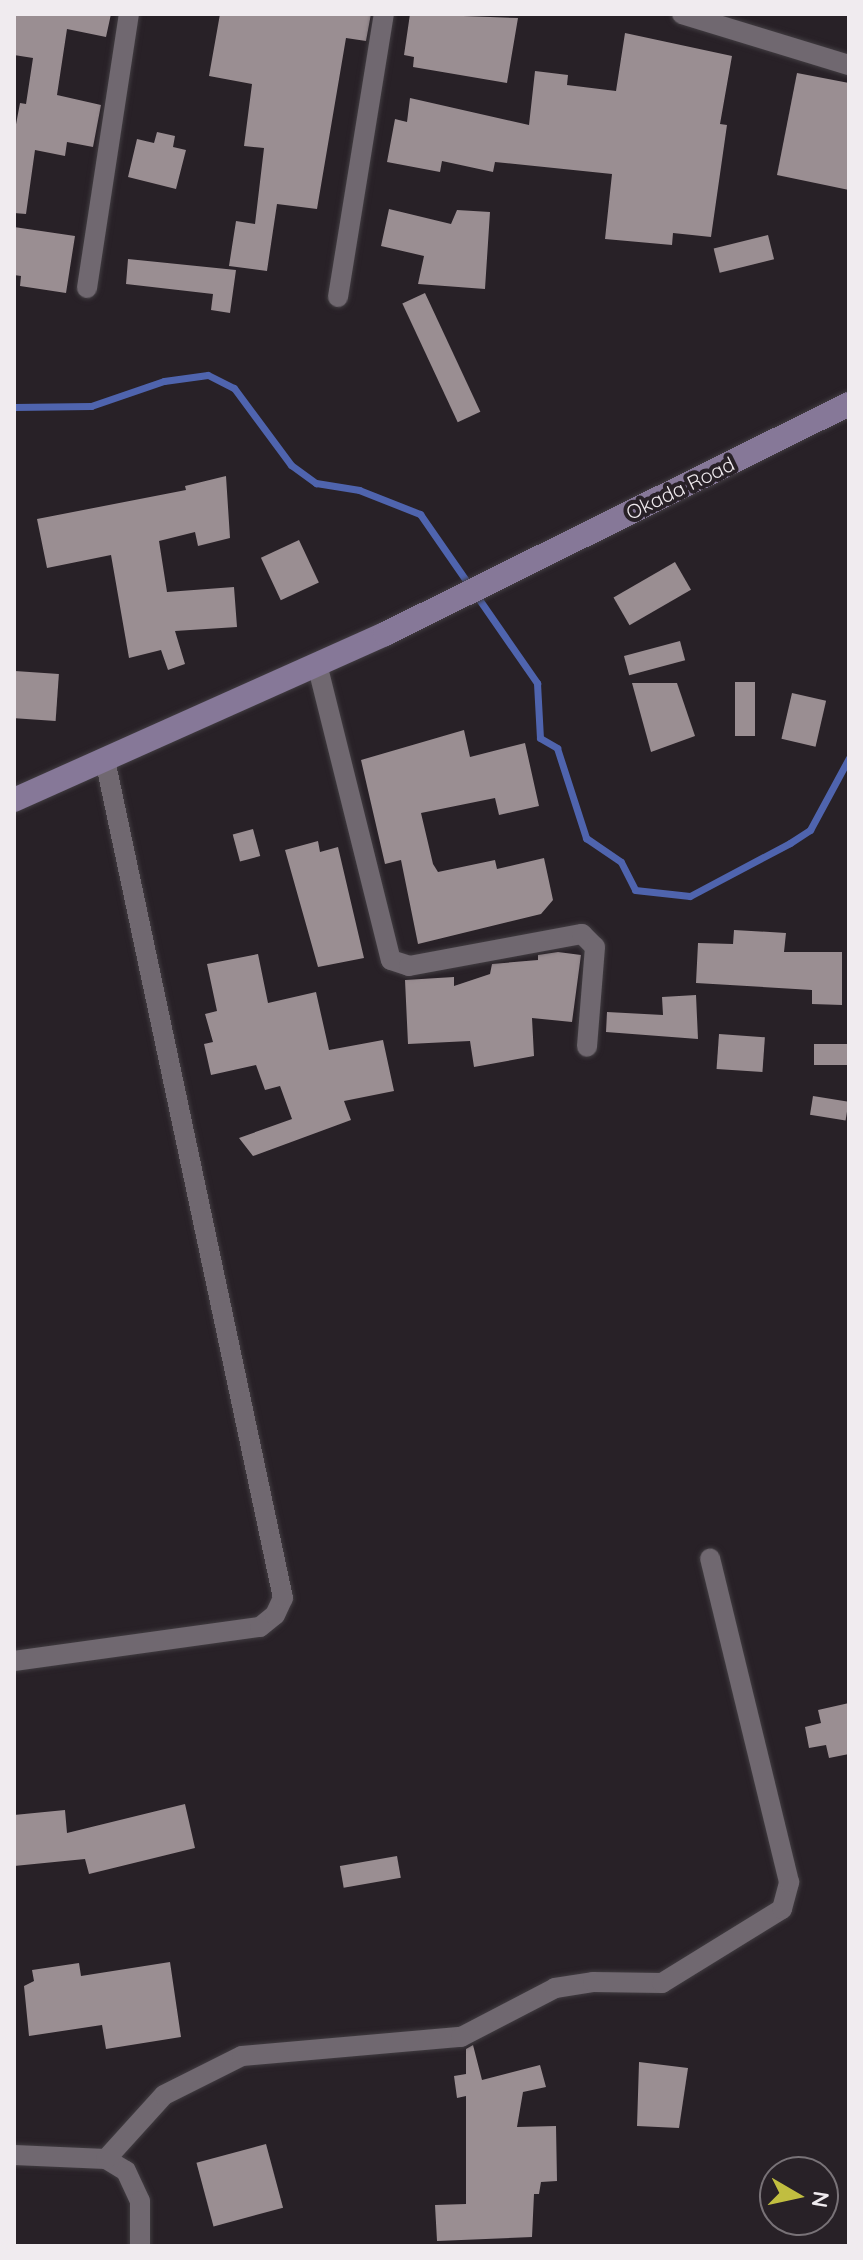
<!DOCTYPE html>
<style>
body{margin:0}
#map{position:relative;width:863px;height:2260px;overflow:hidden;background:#282127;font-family:Quicksand,sans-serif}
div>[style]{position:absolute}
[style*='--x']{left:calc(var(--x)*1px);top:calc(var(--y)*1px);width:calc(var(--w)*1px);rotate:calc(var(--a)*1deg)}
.stream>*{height:7px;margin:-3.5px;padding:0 3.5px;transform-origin:3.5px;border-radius:3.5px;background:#4f64ae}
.building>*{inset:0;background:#9a8e92;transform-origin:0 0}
.roads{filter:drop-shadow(0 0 2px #413c41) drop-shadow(0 0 2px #413c41)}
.street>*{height:20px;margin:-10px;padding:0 10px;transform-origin:10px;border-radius:10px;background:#706870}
.secondary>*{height:24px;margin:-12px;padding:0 12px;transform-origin:12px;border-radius:12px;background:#867898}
span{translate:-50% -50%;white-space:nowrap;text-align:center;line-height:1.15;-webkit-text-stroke:8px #282127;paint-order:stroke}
.street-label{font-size:20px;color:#f0ebef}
.frame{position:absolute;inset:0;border:16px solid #f0ebef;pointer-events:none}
.north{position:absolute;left:759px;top:2156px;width:80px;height:80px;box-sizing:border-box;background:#282127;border:2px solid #787277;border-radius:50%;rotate:99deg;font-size:22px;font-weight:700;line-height:32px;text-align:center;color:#f0ebef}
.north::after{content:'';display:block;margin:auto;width:28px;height:36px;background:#c1be40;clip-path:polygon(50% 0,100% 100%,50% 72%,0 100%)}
</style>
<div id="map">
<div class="stream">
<i style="--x:14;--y:407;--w:77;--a:-0.7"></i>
<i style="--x:91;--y:406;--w:77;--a:-18.9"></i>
<i style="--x:164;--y:381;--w:44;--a:-7.8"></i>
<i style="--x:208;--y:375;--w:29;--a:27"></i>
<i style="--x:234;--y:388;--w:96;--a:53.5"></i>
<i style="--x:291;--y:465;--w:31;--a:36"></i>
<i style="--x:316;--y:483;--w:44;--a:9.2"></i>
<i style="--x:359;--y:490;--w:66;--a:21.5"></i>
<i style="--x:420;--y:514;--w:206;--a:55.3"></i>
<i style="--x:537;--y:683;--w:55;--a:86.9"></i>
<i style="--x:540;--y:738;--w:20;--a:30"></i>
<i style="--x:557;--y:748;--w:95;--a:72.1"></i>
<i style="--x:586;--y:838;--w:42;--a:34.4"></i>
<i style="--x:621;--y:862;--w:31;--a:63"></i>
<i style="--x:635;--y:890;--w:55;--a:6.2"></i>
<i style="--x:690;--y:896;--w:113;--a:-27.9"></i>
<i style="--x:790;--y:843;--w:24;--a:-33"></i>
<i style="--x:810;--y:830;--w:82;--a:-61.6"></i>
</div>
<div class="building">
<i style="clip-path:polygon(14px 14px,111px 14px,106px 37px,67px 29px,57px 95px,101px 105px,93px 147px,67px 142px,65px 156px,35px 150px,26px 214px,14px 213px,14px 135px,20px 103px,26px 104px,33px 58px,14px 55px)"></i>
<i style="clip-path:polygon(220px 14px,371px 14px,366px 41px,346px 38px,317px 209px,277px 204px,267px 271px,229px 266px,236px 221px,255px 224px,264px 148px,244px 146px,252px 84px,209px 76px)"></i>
<i style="clip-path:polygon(410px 14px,518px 18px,507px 83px,413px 67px,414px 57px,404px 55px)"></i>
<i style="clip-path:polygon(625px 33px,732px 56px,720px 124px,727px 125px,711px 237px,673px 233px,672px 245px,605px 239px,612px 174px,495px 162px,493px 172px,442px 161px,440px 172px,387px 162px,395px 119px,407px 122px,410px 98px,529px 125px,535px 71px,568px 75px,567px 85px,616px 91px)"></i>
<i style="clip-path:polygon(797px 73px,849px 83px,849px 190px,777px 175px)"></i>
<i style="clip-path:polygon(157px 132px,175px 136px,173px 147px,186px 150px,176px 189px,128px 177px,137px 139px,154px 143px)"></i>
<i style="clip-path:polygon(389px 209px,451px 224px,457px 210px,490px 212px,485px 289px,418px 284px,424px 256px,381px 246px)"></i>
<i style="clip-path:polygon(14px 227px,75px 236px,66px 293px,20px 286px,21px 276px,14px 275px)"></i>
<i style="left:768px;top:235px;width:25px;height:56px;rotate:76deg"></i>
<i style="clip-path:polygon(128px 259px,236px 270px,230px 313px,211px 310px,213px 294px,126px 284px)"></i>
<i style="left:425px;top:293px;width:131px;height:25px;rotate:65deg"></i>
<i style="clip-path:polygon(226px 476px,230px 538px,198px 546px,195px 532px,159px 541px,167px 592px,234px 587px,237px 627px,175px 631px,185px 664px,168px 670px,161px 650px,129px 658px,111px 555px,47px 568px,37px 519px,186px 490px,185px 486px)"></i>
<i style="left:299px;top:540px;width:47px;height:42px;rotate:65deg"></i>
<i style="left:675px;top:562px;width:32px;height:71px;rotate:60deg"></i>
<i style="left:680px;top:641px;width:20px;height:58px;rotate:75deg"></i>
<i style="left:15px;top:671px;width:44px;height:47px;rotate:4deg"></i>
<i style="left:735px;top:682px;width:20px;height:54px"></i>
<i style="clip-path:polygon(632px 683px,677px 683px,695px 736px,651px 752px)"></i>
<i style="left:792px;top:693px;width:35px;height:47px;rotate:13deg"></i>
<i style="clip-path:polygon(464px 730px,470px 757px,525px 743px,539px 806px,499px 815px,495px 798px,421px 813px,433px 864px,438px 872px,495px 860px,497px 869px,544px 858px,553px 900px,541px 914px,418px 944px,401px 860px,385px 864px,361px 760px)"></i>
<i style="left:253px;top:829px;width:28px;height:21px;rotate:75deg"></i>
<i style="clip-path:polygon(318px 841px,320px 852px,338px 847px,364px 958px,318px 967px,285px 850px)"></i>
<i style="clip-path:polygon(734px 930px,786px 933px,784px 952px,842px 952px,842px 1005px,812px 1004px,812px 990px,696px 983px,698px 943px,733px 944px)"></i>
<i style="clip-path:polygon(558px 952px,581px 955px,572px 1022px,532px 1018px,534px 1056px,474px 1067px,470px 1041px,408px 1044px,405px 980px,454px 977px,454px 986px,490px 974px,492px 964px,538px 960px,538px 955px)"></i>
<i style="clip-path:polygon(258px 954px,268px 1003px,316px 992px,329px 1050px,383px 1040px,394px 1091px,344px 1101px,351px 1120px,253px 1156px,239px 1138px,292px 1119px,280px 1086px,265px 1090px,256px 1065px,211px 1075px,204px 1044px,213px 1042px,205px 1014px,217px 1011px,207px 964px)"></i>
<i style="clip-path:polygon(696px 995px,698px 1039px,606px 1032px,607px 1012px,663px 1015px,662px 997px)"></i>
<i style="left:719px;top:1034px;width:46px;height:35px;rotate:4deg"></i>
<i style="left:849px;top:1044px;width:21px;height:35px;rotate:90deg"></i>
<i style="left:813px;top:1096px;width:36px;height:19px;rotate:9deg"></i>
<i style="clip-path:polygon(849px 1703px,849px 1754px,829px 1758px,826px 1745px,809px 1748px,805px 1727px,821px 1723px,818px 1710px)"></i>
<i style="clip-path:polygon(185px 1804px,195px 1848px,89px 1874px,85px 1859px,14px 1866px,14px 1815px,65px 1810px,67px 1833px)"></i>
<i style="left:397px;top:1856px;width:22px;height:58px;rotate:80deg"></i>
<i style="clip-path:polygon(170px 1962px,181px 2037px,106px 2049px,102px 2025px,29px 2036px,24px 1986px,34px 1981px,32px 1970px,79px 1963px,81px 1976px)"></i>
<i style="clip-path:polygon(473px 2045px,482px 2080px,540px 2065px,546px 2087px,523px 2092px,517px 2127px,556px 2126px,557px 2181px,541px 2182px,539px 2194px,534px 2194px,532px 2237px,437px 2241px,435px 2205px,466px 2204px,466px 2096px,457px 2098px,454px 2076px,466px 2074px,466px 2049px)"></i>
<i style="clip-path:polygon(639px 2062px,688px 2068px,679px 2128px,637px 2126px)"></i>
<i style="left:266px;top:2144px;width:66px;height:72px;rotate:75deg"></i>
</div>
<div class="roads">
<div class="street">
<i style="--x:682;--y:14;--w:175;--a:17"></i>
<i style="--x:87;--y:288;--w:277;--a:-81.3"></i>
<i style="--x:338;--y:297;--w:287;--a:-80.8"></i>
<i style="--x:317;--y:664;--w:305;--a:76"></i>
<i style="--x:391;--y:960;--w:19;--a:18"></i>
<i style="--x:409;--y:966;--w:176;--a:-10.5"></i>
<i style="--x:582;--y:934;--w:18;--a:45"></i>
<i style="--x:595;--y:947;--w:100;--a:94.6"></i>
<i style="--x:14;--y:1661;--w:248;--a:-7.9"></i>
<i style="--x:260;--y:1627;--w:19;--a:-39"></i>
<i style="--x:275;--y:1615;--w:19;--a:-65"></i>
<i style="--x:283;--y:1598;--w:857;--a:-101.99"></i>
<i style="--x:14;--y:2155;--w:92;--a:2.5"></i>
<i style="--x:106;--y:2159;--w:23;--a:31"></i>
<i style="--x:126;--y:2171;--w:33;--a:65"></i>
<i style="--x:140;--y:2201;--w:45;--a:90"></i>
<i style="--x:106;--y:2159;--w:86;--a:-47.8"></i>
<i style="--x:164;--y:2095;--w:87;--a:-26.6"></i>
<i style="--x:242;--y:2056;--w:220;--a:-5"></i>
<i style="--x:461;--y:2037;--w:106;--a:-27.5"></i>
<i style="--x:555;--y:1988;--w:38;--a:-9"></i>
<i style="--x:593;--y:1982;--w:69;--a:0.8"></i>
<i style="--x:662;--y:1983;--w:141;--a:-31.7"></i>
<i style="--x:782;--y:1909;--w:28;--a:-75"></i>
<i style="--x:789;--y:1882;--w:333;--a:-103.7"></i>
</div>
<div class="secondary">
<i style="--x:14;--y:800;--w:406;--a:-24.1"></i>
<i style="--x:385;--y:634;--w:518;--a:-26.37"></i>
</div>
</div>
<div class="street-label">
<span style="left:680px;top:488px;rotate:-26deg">Okada Road</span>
</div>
<div class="frame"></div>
<div class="north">N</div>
</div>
